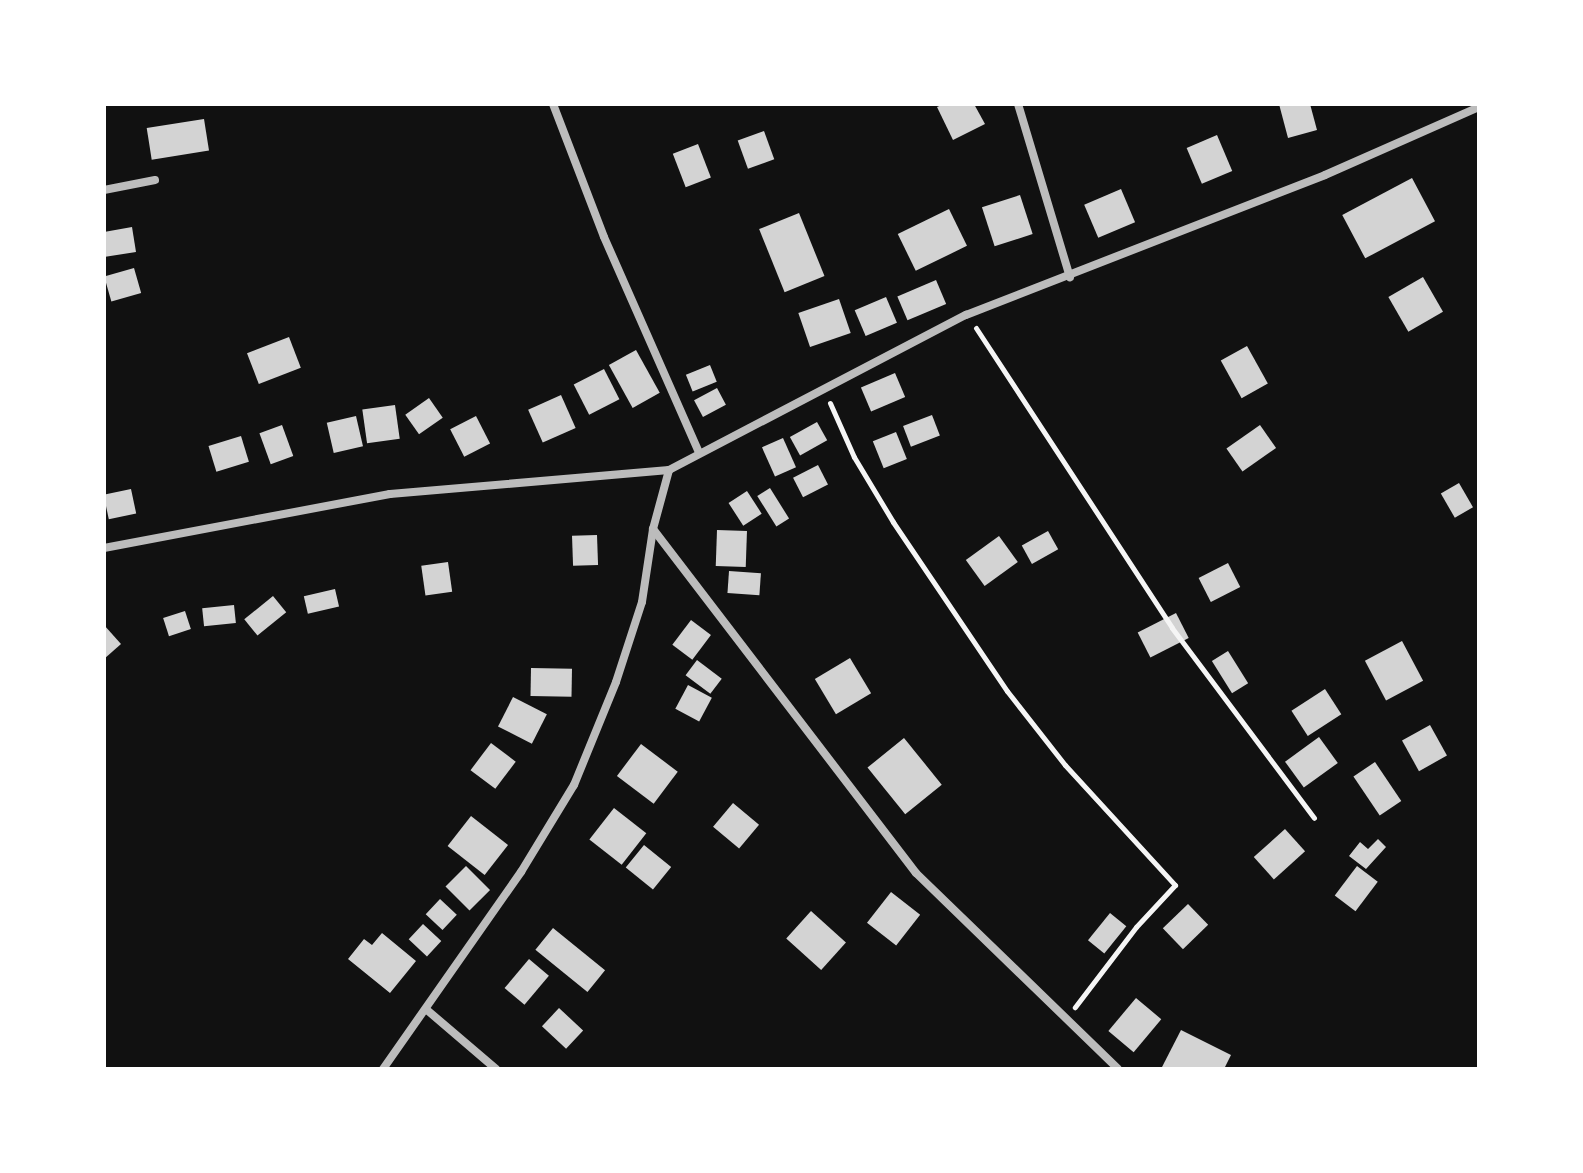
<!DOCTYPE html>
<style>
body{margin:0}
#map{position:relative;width:1583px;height:1173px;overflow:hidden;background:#111;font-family:Manrope,sans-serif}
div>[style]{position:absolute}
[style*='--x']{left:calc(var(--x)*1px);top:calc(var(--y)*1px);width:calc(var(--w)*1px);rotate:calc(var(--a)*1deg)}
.building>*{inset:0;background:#d3d3d3;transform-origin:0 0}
.path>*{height:5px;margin:-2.5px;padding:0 2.5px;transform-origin:2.5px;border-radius:2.5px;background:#f5f5f5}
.minor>*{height:8px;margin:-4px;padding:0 4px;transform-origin:4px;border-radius:4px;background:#bcbcbc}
span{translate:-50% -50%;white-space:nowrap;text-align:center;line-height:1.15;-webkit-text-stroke:8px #fff;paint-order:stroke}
.frame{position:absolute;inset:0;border:106px solid #fff;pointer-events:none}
</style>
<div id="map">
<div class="building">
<i style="clip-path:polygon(944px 104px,974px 104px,985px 124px,953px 140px,937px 107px)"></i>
<i style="clip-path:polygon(1279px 104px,1310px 104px,1317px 130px,1288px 138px)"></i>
<i style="left:204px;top:119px;width:32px;height:58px;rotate:81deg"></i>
<i style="left:764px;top:131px;width:30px;height:28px;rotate:70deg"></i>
<i style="left:1217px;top:135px;width:39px;height:33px;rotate:67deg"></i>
<i style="left:698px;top:144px;width:36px;height:27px;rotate:69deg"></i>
<i style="left:1412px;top:178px;width:49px;height:79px;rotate:62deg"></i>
<i style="left:1121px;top:189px;width:36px;height:40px;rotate:67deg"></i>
<i style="left:1020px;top:195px;width:41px;height:40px;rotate:72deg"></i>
<i style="left:949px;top:209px;width:41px;height:57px;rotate:64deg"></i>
<i style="left:799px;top:213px;width:68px;height:43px;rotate:68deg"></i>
<i style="clip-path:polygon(132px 227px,136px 252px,104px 257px,104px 232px)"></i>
<i style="left:134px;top:268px;width:26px;height:31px;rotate:74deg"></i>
<i style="left:1423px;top:277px;width:40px;height:40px;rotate:60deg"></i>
<i style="left:936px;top:280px;width:26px;height:42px;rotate:67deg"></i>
<i style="left:886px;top:297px;width:28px;height:34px;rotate:67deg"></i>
<i style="left:839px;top:299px;width:36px;height:43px;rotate:71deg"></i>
<i style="left:289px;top:337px;width:33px;height:45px;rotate:69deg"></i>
<i style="left:1247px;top:346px;width:43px;height:30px;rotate:61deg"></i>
<i style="left:636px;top:350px;width:49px;height:31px;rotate:61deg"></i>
<i style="left:710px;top:365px;width:18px;height:26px;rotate:68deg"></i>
<i style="left:604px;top:369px;width:34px;height:34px;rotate:63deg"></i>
<i style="left:895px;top:373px;width:26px;height:37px;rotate:67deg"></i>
<i style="left:717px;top:388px;width:19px;height:26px;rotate:62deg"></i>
<i style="left:561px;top:395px;width:36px;height:36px;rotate:66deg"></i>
<i style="left:429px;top:398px;width:24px;height:29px;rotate:55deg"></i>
<i style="left:395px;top:405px;width:34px;height:33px;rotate:82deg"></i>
<i style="left:932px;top:415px;width:22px;height:31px;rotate:69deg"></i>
<i style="left:356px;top:416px;width:31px;height:30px;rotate:77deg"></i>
<i style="left:476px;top:416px;width:31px;height:29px;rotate:63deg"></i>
<i style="left:817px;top:422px;width:21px;height:31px;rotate:61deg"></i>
<i style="left:282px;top:425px;width:33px;height:24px;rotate:70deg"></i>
<i style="left:1260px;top:425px;width:28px;height:41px;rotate:55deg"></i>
<i style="left:896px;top:432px;width:29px;height:25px;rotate:68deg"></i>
<i style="left:241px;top:436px;width:27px;height:34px;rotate:73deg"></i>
<i style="left:783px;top:438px;width:32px;height:23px;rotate:66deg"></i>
<i style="left:818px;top:465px;width:22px;height:28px;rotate:63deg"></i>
<i style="left:1459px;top:483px;width:28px;height:21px;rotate:60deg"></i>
<i style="left:770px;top:488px;width:36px;height:15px;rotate:58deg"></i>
<i style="left:131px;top:489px;width:25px;height:28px;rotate:78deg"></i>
<i style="left:747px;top:491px;width:27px;height:22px;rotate:57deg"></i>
<i style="left:717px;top:530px;width:30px;height:36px;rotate:2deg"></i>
<i style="left:1048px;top:531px;width:21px;height:30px;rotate:61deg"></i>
<i style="left:597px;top:535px;width:30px;height:25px;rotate:88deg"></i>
<i style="left:999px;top:536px;width:32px;height:41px;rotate:54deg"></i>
<i style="left:448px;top:562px;width:30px;height:27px;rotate:82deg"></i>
<i style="left:1228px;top:563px;width:27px;height:33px;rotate:63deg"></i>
<i style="left:729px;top:571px;width:32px;height:22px;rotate:4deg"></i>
<i style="left:335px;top:589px;width:18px;height:32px;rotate:77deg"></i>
<i style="left:273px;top:596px;width:21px;height:37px;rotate:51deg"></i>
<i style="left:234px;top:605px;width:18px;height:32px;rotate:84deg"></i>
<i style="left:185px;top:611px;width:19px;height:23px;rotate:72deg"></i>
<i style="left:1176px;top:613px;width:28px;height:43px;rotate:63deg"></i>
<i style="left:691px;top:620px;width:25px;height:31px;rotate:37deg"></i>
<i style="clip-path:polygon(104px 625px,121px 644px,104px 659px)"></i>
<i style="left:1402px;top:641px;width:45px;height:42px;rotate:62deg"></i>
<i style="left:1228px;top:651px;width:38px;height:19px;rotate:58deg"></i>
<i style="left:850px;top:658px;width:41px;height:41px;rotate:59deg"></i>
<i style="left:697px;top:660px;width:31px;height:19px;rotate:37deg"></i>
<i style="left:531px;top:668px;width:41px;height:28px;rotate:1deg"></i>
<i style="left:688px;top:685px;width:27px;height:27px;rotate:28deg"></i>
<i style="left:1325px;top:689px;width:30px;height:40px;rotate:57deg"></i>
<i style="left:513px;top:697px;width:38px;height:33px;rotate:27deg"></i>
<i style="left:1430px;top:725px;width:35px;height:32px;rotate:61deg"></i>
<i style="left:1319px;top:737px;width:32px;height:42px;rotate:54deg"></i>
<i style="left:904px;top:738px;width:60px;height:47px;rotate:51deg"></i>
<i style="left:491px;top:743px;width:31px;height:34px;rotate:37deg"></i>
<i style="left:641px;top:744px;width:46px;height:40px;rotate:37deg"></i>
<i style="left:1375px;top:762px;width:47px;height:26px;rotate:56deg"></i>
<i style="left:733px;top:803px;width:34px;height:31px;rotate:40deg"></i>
<i style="left:614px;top:808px;width:41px;height:40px;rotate:38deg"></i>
<i style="left:471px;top:816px;width:47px;height:38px;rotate:38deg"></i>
<i style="left:1285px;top:829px;width:30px;height:42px;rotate:48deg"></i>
<i style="clip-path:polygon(1378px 839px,1386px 847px,1366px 869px,1349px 856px,1360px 842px,1368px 849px)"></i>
<i style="left:644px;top:845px;width:35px;height:29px;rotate:39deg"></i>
<i style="left:466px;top:866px;width:34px;height:29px;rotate:45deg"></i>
<i style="left:1357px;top:866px;width:26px;height:37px;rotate:37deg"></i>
<i style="left:891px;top:892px;width:37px;height:39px;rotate:38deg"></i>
<i style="left:440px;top:899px;width:23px;height:21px;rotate:43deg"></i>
<i style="left:1188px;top:904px;width:29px;height:35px;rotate:46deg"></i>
<i style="left:811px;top:911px;width:47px;height:37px;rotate:42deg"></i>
<i style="left:1110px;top:913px;width:21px;height:35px;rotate:39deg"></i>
<i style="left:423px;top:924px;width:25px;height:21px;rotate:43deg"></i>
<i style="left:553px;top:928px;width:67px;height:28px;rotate:39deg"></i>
<i style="clip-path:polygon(382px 933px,416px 961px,390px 993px,348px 959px,364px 939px,372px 945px)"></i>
<i style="left:529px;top:959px;width:26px;height:38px;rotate:40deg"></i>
<i style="left:1136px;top:998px;width:33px;height:43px;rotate:40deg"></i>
<i style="left:559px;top:1008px;width:33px;height:25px;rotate:43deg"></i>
<i style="clip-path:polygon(1181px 1030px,1231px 1055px,1224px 1069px,1161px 1069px)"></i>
</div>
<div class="path">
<i style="--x:976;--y:328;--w:358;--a:56.8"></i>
<i style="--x:1172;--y:628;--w:237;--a:53.2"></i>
<i style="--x:830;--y:403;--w:59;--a:66"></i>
<i style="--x:854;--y:457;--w:76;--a:59"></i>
<i style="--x:893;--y:522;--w:204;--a:56"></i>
<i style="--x:1007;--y:691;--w:94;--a:51.9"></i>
<i style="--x:1065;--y:765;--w:163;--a:47.5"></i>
<i style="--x:1175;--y:885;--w:57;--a:132.9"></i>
<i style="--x:1136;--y:927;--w:101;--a:127.3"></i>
</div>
<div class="minor">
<i style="--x:553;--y:104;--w:142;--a:69"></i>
<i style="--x:604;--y:237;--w:235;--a:66.2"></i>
<i style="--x:1018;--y:104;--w:181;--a:73.3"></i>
<i style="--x:104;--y:190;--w:52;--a:-11.1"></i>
<i style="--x:653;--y:529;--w:433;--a:52.6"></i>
<i style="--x:916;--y:873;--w:281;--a:44.1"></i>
<i style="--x:104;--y:548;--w:291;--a:-10.7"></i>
<i style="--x:390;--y:494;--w:280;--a:-4.9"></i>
<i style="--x:669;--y:470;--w:335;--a:-27.6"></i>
<i style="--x:966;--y:315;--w:385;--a:-21.3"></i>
<i style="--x:1325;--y:175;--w:168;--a:-23.8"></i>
<i style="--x:427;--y:1010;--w:91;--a:40.5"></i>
<i style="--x:383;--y:1069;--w:241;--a:-55"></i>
<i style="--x:521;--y:872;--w:102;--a:-58.7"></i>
<i style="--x:574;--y:785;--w:111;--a:-67.8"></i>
<i style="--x:616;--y:682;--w:84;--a:-72"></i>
<i style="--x:642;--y:602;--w:74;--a:-81.4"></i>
<i style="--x:653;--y:529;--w:61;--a:-74.8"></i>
</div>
<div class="frame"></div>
</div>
